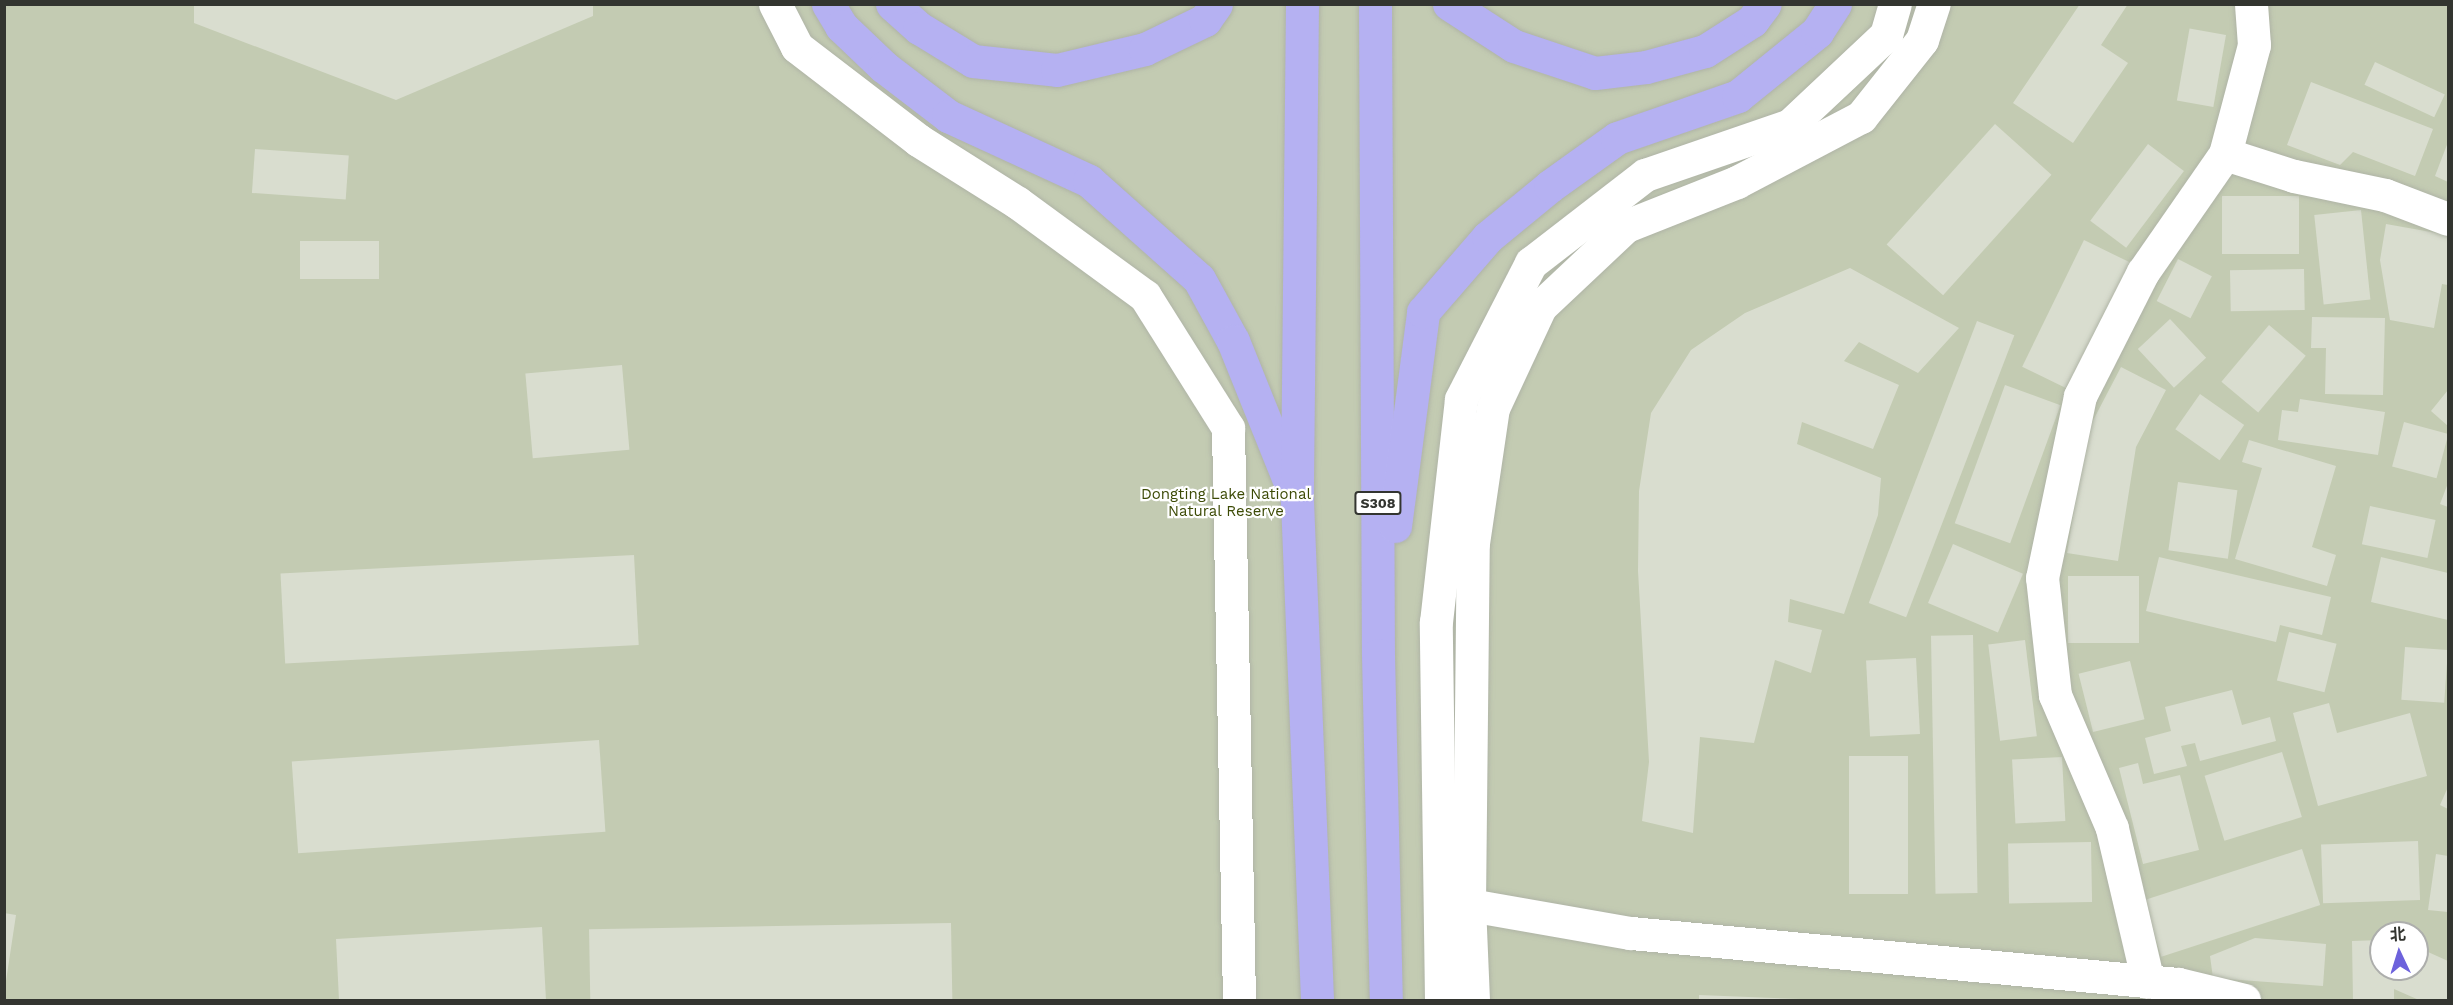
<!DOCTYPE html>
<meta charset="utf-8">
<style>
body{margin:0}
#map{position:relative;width:2453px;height:1005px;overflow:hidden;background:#f6faec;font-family:"Work Sans","Noto Sans SC",sans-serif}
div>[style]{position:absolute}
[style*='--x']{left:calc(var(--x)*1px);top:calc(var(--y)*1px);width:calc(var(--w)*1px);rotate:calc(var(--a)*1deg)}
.green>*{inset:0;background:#c3cbb2}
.building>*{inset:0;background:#d9ddcf;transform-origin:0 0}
.roads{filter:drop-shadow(0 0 2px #afb4a6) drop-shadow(0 0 2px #afb4a6)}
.minor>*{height:33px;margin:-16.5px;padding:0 16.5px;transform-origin:16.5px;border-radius:16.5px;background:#fff}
.tertiary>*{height:33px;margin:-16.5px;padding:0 16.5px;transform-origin:16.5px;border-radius:16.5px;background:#fff}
.primary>*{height:33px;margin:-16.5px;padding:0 16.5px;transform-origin:16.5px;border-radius:16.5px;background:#b5b1f2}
span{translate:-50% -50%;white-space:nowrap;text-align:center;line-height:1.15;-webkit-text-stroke:4.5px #fff;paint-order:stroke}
.shield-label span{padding:2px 4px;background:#fff;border:2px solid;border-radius:4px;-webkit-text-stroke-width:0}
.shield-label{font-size:14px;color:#333530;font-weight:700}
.park-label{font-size:15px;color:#3c4a05}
.frame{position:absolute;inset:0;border:6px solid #333530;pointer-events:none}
.north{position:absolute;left:2369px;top:921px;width:60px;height:60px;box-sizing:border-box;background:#fff;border:2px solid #adaeac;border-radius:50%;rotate:356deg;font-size:16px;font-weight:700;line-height:24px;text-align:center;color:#333530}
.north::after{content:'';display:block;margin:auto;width:21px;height:27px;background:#6d62dc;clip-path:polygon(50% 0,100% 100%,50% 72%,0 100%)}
</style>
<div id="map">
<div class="green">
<i style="clip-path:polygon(evenodd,5px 5px,2448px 5px,2448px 1000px,5px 1000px,5px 5px,2381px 933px,2417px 933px,2417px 969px,2381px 969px,2381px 933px)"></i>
</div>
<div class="building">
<i style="clip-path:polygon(194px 4px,593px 4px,593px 16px,396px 100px,194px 23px)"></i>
<i style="clip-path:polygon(2080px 4px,2128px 4px,2101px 45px,2128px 63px,2073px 143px,2013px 103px)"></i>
<i style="left:2226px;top:35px;width:73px;height:37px;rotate:100deg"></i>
<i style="left:2375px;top:62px;width:77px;height:25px;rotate:25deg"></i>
<i style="clip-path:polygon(2311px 82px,2433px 129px,2415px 176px,2353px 152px,2340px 165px,2287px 145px)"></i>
<i style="left:1995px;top:124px;width:76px;height:162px;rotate:42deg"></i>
<i style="clip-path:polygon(2448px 142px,2448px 182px,2435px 176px)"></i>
<i style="left:2148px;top:144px;width:45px;height:96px;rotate:37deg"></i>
<i style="left:255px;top:149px;width:94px;height:44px;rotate:4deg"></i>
<i style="left:2299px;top:196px;width:58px;height:77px;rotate:90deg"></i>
<i style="left:2361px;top:210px;width:90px;height:47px;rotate:84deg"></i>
<i style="clip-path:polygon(2386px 224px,2448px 235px,2448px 285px,2442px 284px,2434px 328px,2390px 320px,2380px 260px)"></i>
<i style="left:2084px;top:240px;width:52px;height:141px;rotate:26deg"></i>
<i style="left:300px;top:241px;width:79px;height:38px"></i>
<i style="left:2178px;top:259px;width:38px;height:47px;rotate:27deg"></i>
<i style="clip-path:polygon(1850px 268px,1959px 328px,1918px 373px,1859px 342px,1844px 361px,1899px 385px,1873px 449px,1802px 422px,1797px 444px,1881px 478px,1878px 515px,1844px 614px,1790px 599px,1788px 622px,1822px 630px,1811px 673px,1775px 660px,1754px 743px,1700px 737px,1693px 833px,1642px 821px,1649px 762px,1638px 571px,1639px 491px,1651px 413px,1691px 350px,1745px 313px)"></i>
<i style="left:2304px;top:269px;width:41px;height:74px;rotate:89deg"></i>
<i style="clip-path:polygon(2312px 317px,2385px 318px,2383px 395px,2325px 394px,2326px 348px,2311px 348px)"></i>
<i style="left:2170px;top:319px;width:53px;height:44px;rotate:47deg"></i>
<i style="left:1977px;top:321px;width:40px;height:302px;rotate:21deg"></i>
<i style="left:2269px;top:325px;width:48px;height:74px;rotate:40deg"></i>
<i style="left:622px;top:365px;width:85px;height:97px;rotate:85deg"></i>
<i style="clip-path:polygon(2121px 367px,2166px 390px,2136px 447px,2118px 561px,2067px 553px,2087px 432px)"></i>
<i style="left:2005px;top:385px;width:59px;height:147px;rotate:20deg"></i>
<i style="clip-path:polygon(2448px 390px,2448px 426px,2431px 411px)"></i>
<i style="left:2200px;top:394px;width:54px;height:43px;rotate:35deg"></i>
<i style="clip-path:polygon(2300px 399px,2385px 412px,2378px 455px,2278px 440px,2282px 410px,2298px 412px)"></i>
<i style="left:2404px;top:422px;width:46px;height:46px;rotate:15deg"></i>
<i style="clip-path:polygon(2249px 440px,2336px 466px,2312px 547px,2336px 555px,2327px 586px,2235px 559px,2262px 468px,2242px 462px)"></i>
<i style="left:2178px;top:482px;width:60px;height:69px;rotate:8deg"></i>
<i style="clip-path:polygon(2448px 483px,2448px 507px,2440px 504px)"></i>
<i style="left:2370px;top:506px;width:67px;height:39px;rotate:12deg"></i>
<i style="left:1953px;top:544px;width:76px;height:64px;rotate:23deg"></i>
<i style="left:634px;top:555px;width:90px;height:354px;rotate:87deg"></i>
<i style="clip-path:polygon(2159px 557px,2331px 597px,2322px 635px,2280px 625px,2276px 642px,2146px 611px)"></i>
<i style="clip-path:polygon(2381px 557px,2448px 573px,2448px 620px,2371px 602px)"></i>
<i style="left:2068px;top:576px;width:71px;height:67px"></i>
<i style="left:2289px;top:632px;width:49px;height:50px;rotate:14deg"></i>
<i style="left:1973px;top:635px;width:258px;height:42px;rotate:89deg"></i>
<i style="left:2025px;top:640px;width:97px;height:37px;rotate:83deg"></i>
<i style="left:2405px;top:647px;width:43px;height:53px;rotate:4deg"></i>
<i style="left:1916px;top:658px;width:76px;height:50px;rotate:87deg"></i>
<i style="left:2130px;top:661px;width:60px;height:53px;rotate:76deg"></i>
<i style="clip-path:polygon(2232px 690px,2242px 725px,2270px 717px,2276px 741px,2200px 761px,2195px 743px,2181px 746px,2187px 766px,2154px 774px,2145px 738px,2171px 731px,2165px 707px)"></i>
<i style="clip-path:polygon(2329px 703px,2337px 733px,2410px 713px,2427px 776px,2318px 806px,2293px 713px)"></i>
<i style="left:599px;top:740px;width:92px;height:308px;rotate:86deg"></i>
<i style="left:2282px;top:752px;width:68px;height:81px;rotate:73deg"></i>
<i style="left:1849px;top:756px;width:59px;height:138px"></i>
<i style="left:2062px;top:757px;width:64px;height:50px;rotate:87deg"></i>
<i style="clip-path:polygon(2138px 763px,2143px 784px,2180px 775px,2199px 850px,2143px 864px,2119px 768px)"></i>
<i style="clip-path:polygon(2448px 787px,2448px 809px,2440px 805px)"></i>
<i style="left:2418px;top:841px;width:59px;height:97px;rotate:88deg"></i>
<i style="left:2091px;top:842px;width:60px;height:83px;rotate:89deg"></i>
<i style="left:2302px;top:849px;width:59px;height:167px;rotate:72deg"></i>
<i style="clip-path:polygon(2436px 854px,2448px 856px,2448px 912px,2428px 910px)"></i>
<i style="clip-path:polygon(4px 913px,16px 915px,6px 981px,4px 981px)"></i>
<i style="left:951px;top:923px;width:77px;height:362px;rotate:89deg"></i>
<i style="clip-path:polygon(542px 927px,546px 1000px,339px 1000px,336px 939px)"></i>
<i style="clip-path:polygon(2255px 938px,2326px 944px,2323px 986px,2213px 978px,2210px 956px)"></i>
<i style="clip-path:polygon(2381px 940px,2381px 969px,2417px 969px,2417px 947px,2448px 961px,2448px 1000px,2419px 1000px,2394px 989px,2394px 1000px,2353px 1000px,2352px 941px)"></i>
<i style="clip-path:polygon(1699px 995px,1800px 999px,1800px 1000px,1699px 1000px)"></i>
</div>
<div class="roads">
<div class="minor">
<i style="--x:2225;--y:154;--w:72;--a:17.7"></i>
<i style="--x:2294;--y:176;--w:93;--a:11.8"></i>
<i style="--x:2385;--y:195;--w:67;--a:20.9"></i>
<i style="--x:1447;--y:901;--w:187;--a:9.9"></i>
<i style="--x:1631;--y:933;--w:549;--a:5.33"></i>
<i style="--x:2178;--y:984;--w:68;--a:13.6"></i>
<i style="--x:2148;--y:982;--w:158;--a:-103.2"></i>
<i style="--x:2112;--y:828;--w:145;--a:-113.2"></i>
<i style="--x:2055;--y:695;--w:118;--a:-96.3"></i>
<i style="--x:2042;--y:578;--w:186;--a:-78.2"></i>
<i style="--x:2080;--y:396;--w:139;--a:-63.1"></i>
<i style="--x:2143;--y:272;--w:144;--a:-55.2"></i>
<i style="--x:2225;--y:154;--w:113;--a:-75.1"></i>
<i style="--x:2254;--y:45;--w:41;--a:-94.2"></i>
<i style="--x:1473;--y:1000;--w:95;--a:-92.4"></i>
<i style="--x:1469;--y:905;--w:362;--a:-89.4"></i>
<i style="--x:1473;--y:543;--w:136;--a:-81.6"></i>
<i style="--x:1493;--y:408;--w:111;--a:-65"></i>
<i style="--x:1540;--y:307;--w:118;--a:-43.3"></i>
<i style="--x:1626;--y:226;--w:119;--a:-21.6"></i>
<i style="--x:1737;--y:182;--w:140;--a:-27.7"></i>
<i style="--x:1861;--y:117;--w:98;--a:-51.6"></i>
<i style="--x:1922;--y:40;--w:38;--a:-72"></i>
</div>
<div class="tertiary">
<i style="--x:775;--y:4;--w:48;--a:62.9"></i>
<i style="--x:797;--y:47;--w:153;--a:37.5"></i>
<i style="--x:918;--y:140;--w:118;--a:32.2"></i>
<i style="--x:1018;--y:203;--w:157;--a:36.2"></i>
<i style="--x:1145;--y:296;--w:156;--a:57.8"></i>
<i style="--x:1228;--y:428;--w:572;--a:88.9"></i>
<i style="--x:1441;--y:1000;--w:378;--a:-90.8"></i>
<i style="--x:1436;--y:622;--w:224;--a:-83.6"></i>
<i style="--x:1461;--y:399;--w:153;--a:-62.8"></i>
<i style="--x:1531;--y:263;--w:144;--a:-37.7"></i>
<i style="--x:1645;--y:175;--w:153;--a:-19"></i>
<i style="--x:1790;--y:125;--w:132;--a:-43.2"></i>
<i style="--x:1886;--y:35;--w:32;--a:-74"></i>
</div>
<div class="primary">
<i style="--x:828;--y:4;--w:26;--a:59"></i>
<i style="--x:841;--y:26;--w:59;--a:43.6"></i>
<i style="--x:884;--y:67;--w:81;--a:37.4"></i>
<i style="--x:948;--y:116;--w:155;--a:24.7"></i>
<i style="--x:1089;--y:181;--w:147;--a:41.7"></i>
<i style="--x:1199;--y:279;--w:71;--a:61.3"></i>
<i style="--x:1233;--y:341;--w:158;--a:68.1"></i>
<i style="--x:892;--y:4;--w:36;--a:42"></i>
<i style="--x:919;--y:28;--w:63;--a:31.4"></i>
<i style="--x:973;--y:61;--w:84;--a:6.1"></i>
<i style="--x:1057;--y:70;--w:90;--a:-13.4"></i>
<i style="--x:1145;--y:49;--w:67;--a:-25.8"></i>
<i style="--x:1205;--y:20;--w:19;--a:-55"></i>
<i style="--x:1302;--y:4;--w:497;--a:90.6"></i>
<i style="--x:1297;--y:501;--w:499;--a:87.7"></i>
<i style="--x:1375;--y:4;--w:651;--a:89.74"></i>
<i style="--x:1378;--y:655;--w:345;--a:88.7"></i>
<i style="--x:1449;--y:4;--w:77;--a:32.9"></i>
<i style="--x:1514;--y:46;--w:85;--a:18.4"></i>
<i style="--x:1595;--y:73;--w:51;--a:-6.7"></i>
<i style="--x:1646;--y:67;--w:61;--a:-15.2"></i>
<i style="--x:1705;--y:51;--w:56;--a:-32.6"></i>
<i style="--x:1752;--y:21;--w:21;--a:-53"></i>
<i style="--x:1395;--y:526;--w:216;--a:-82.5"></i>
<i style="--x:1423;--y:312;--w:99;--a:-49.1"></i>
<i style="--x:1488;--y:237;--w:80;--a:-39.4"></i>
<i style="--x:1550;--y:186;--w:82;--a:-35.6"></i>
<i style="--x:1617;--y:138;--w:128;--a:-19.1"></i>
<i style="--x:1738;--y:96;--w:102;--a:-39"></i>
<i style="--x:1817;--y:32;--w:33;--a:-57"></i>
</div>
</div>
<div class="shield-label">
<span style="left:1378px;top:503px">S308</span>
</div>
<div class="park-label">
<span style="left:1226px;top:503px">Dongting Lake National<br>Natural Reserve</span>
</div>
<div class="frame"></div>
<div class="north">北</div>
</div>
